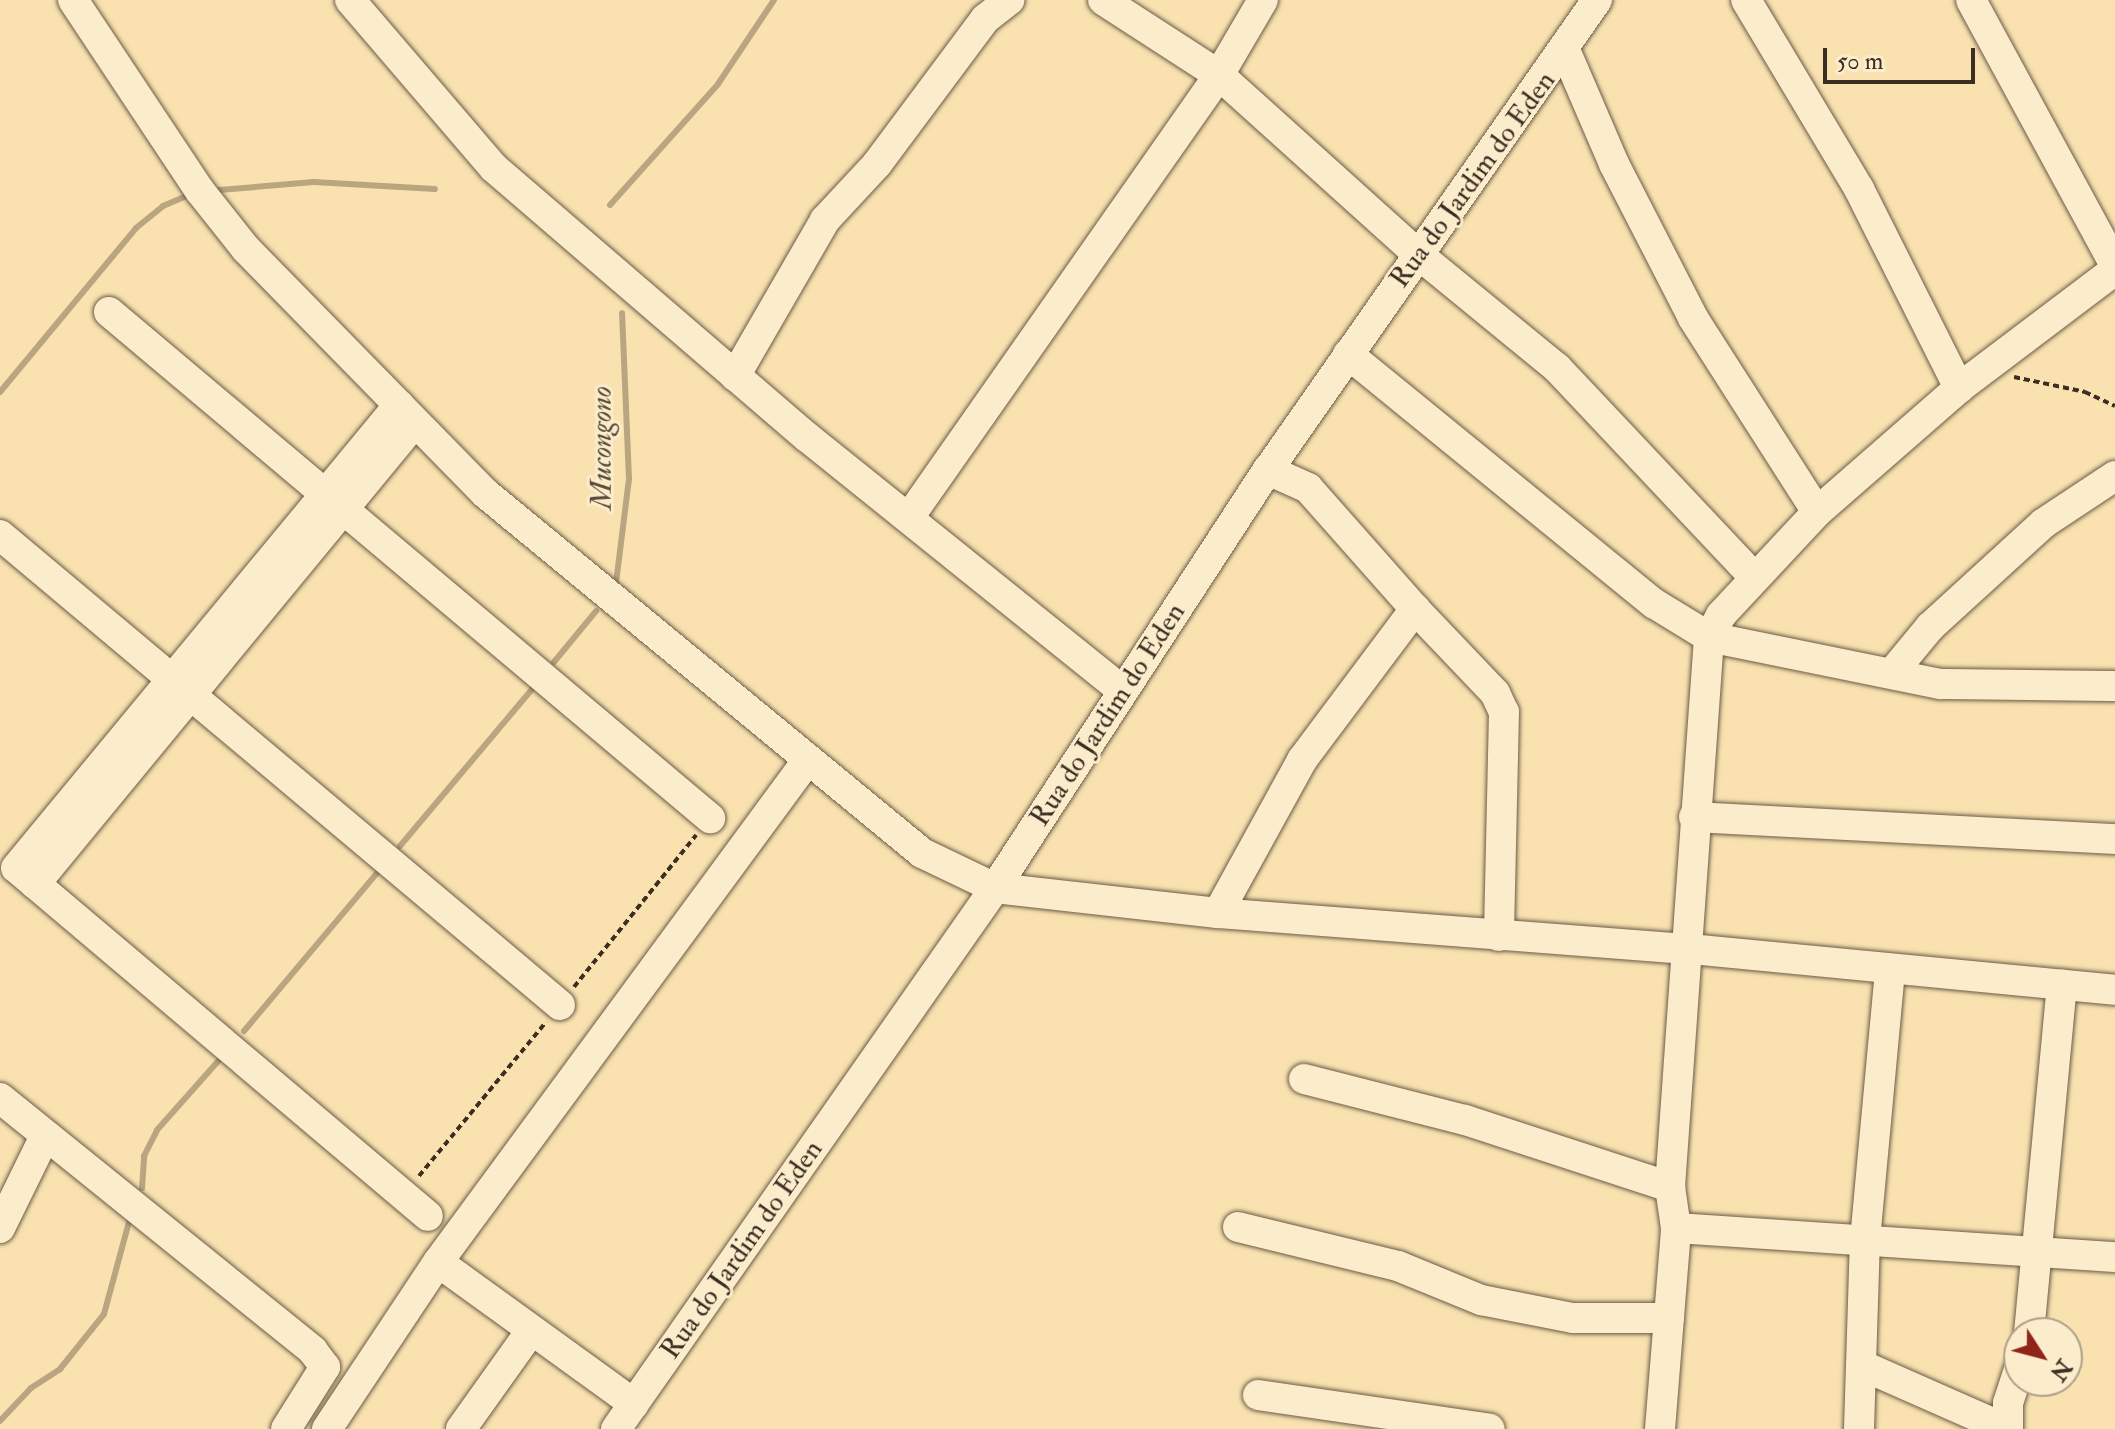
<!DOCTYPE html>
<style>
body{margin:0}
#map{position:relative;width:2115px;height:1429px;overflow:hidden;background:#f9e2b0;font-family:"IM FELL Double Pica",serif}
div>[style]{position:absolute}
[style*='--x']{left:calc(var(--x)*1px);top:calc(var(--y)*1px);width:calc(var(--w)*1px);rotate:calc(var(--a)*1deg)}
.stream>*{height:6px;margin:-3px;padding:0 3px;transform-origin:3px;border-radius:3px;background:#b9a580}
.path>*{height:4px;margin-top:-2px;transform-origin:0;background:repeating-linear-gradient(90deg,#3c2e23 0 6px,transparent 0 10px)}
.roads{filter:drop-shadow(0 0 2px #6b5b46) drop-shadow(0 0 2px #6b5b46)}
.minor>*{height:30px;margin:-15px;padding:0 15px;transform-origin:15px;border-radius:15px;background:#fbeccc}
span{translate:-50% -50%;white-space:nowrap;text-align:center;line-height:1.15;-webkit-text-stroke:6px #fbeccc;paint-order:stroke}
.street-label{font-size:28px;color:#3c2e23}
.water-label{font-size:30px;color:#5b4c3a;font-style:italic}
.north{position:absolute;left:2003px;top:1317px;width:80px;height:80px;box-sizing:border-box;background:#fbeccc;border:2px solid #afa088;border-radius:50%;rotate:126deg;font-size:22px;font-weight:700;line-height:32px;text-align:center;color:#3c2e23}
.north::after{content:'';display:block;margin:auto;width:28px;height:36px;background:#8f2418;clip-path:polygon(50% 0,100% 100%,50% 72%,0 100%)}
.scale{position:absolute;left:1823px;top:48px;width:152px;height:36px;box-sizing:border-box;border:4px solid #3c2e23;border-top:0;padding-left:10px;font-size:24px;line-height:28px;white-space:nowrap;color:#3c2e23;-webkit-text-stroke:6px #fbeccc;paint-order:stroke}
</style>
<div id="map">
<div class="stream">
<i style="--x:219;--y:190;--w:95;--a:-4.8"></i>
<i style="--x:314;--y:182;--w:121;--a:3.3"></i>
<i style="--x:610;--y:205;--w:162;--a:-48.2"></i>
<i style="--x:718;--y:84;--w:101;--a:-56.3"></i>
<i style="--x:0;--y:392;--w:213;--a:-50.3"></i>
<i style="--x:136;--y:228;--w:35;--a:-39"></i>
<i style="--x:163;--y:206;--w:26;--a:-23"></i>
<i style="--x:616;--y:583;--w:105;--a:-82.9"></i>
<i style="--x:629;--y:479;--w:166;--a:-92.4"></i>
<i style="--x:554;--y:662;--w:66;--a:-50.5"></i>
<i style="--x:400;--y:846;--w:208;--a:-49.9"></i>
<i style="--x:244;--y:1031;--w:208;--a:-49.9"></i>
<i style="--x:142;--y:1188;--w:32;--a:-86"></i>
<i style="--x:144;--y:1156;--w:29;--a:-63"></i>
<i style="--x:157;--y:1130;--w:95;--a:-48.4"></i>
<i style="--x:0;--y:1421;--w:45;--a:-46.8"></i>
<i style="--x:31;--y:1388;--w:35;--a:-33"></i>
<i style="--x:60;--y:1369;--w:70;--a:-51.3"></i>
<i style="--x:104;--y:1314;--w:95;--a:-74.8"></i>
</div>
<div class="path">
<i style="--x:2014;--y:377;--w:73;--a:11.9"></i>
<i style="--x:2085;--y:392;--w:33;--a:25"></i>
<i style="--x:574;--y:987;--w:195;--a:-51.2"></i>
<i style="--x:419;--y:1176;--w:200;--a:-50.5"></i>
</div>
<div class="roads">
<div class="minor">
<i style="--x:73;--y:0;--w:229;--a:56.4"></i>
<i style="--x:200;--y:191;--w:74;--a:51.6"></i>
<i style="--x:246;--y:249;--w:342;--a:45.6"></i>
<i style="--x:485;--y:493;--w:566;--a:39.48"></i>
<i style="--x:922;--y:853;--w:81;--a:25.6"></i>
<i style="--x:995;--y:888;--w:224;--a:6.4"></i>
<i style="--x:1218;--y:913;--w:474;--a:4.4"></i>
<i style="--x:1691;--y:949;--w:426;--a:5.5"></i>
<i style="--x:350;--y:0;--w:221;--a:49.4"></i>
<i style="--x:494;--y:168;--w:413;--a:40.7"></i>
<i style="--x:807;--y:437;--w:405;--a:38.8"></i>
<i style="--x:1103;--y:0;--w:138;--a:32.9"></i>
<i style="--x:1219;--y:75;--w:269;--a:42"></i>
<i style="--x:1419;--y:255;--w:178;--a:39.3"></i>
<i style="--x:1557;--y:368;--w:287;--a:46.7"></i>
<i style="--x:1746;--y:0;--w:220;--a:59.1"></i>
<i style="--x:1859;--y:189;--w:223;--a:63.3"></i>
<i style="--x:1971;--y:0;--w:302;--a:61.5"></i>
<i style="--x:1565;--y:50;--w:124;--a:66.7"></i>
<i style="--x:1614;--y:164;--w:173;--a:62.8"></i>
<i style="--x:1693;--y:318;--w:230;--a:57.4"></i>
<i style="--x:109;--y:312;--w:786;--a:40.1"></i>
<i style="--x:1348;--y:354;--w:396;--a:39.2"></i>
<i style="--x:1655;--y:604;--w:63;--a:31.4"></i>
<i style="--x:1709;--y:637;--w:237;--a:11.5"></i>
<i style="--x:1941;--y:684;--w:174;--a:0.7"></i>
<i style="--x:735;--y:376;--w:180;--a:-60"></i>
<i style="--x:825;--y:220;--w:76;--a:-47.1"></i>
<i style="--x:877;--y:164;--w:181;--a:-53.3"></i>
<i style="--x:985;--y:19;--w:31;--a:-38"></i>
<i style="--x:1268;--y:470;--w:44;--a:24.2"></i>
<i style="--x:1308;--y:488;--w:162;--a:48.5"></i>
<i style="--x:910;--y:516;--w:538;--a:-54.98"></i>
<i style="--x:1219;--y:75;--w:87;--a:-59.6"></i>
<i style="--x:0;--y:535;--w:731;--a:40.01"></i>
<i style="--x:1892;--y:673;--w:60;--a:-50.4"></i>
<i style="--x:1930;--y:627;--w:154;--a:-42.4"></i>
<i style="--x:2044;--y:523;--w:85;--a:-33.5"></i>
<i style="--x:1694;--y:817;--w:422;--a:3"></i>
<i style="--x:16;--y:868;--w:601;--a:-50.4"></i>
<i style="--x:20;--y:871;--w:534;--a:40.22"></i>
<i style="--x:35;--y:884;--w:598;--a:-50.56"></i>
<i style="--x:1218;--y:913;--w:175;--a:-61.2"></i>
<i style="--x:1302;--y:760;--w:189;--a:-53.2"></i>
<i style="--x:1415;--y:609;--w:116;--a:46.4"></i>
<i style="--x:1495;--y:693;--w:21;--a:65"></i>
<i style="--x:1504;--y:712;--w:224;--a:91.3"></i>
<i style="--x:1304;--y:1079;--w:166;--a:14.3"></i>
<i style="--x:1465;--y:1120;--w:216;--a:18.1"></i>
<i style="--x:0;--y:1098;--w:402;--a:38.9"></i>
<i style="--x:313;--y:1351;--w:20;--a:53"></i>
<i style="--x:325;--y:1367;--w:73;--a:122.2"></i>
<i style="--x:1238;--y:1227;--w:165;--a:13.7"></i>
<i style="--x:1398;--y:1266;--w:90;--a:22.3"></i>
<i style="--x:1481;--y:1300;--w:94;--a:11.1"></i>
<i style="--x:1573;--y:1318;--w:96;--a:0"></i>
<i style="--x:0;--y:1228;--w:102;--a:-63.9"></i>
<i style="--x:1676;--y:1228;--w:440;--a:3.8"></i>
<i style="--x:438;--y:1262;--w:242;--a:35.9"></i>
<i style="--x:2029;--y:1333;--w:350;--a:-84.6"></i>
<i style="--x:1861;--y:1365;--w:158;--a:23.8"></i>
<i style="--x:1258;--y:1395;--w:234;--a:8.3"></i>
<i style="--x:327;--y:1429;--w:201;--a:-56.4"></i>
<i style="--x:438;--y:1262;--w:622;--a:-53.63"></i>
<i style="--x:461;--y:1429;--w:120;--a:-54.5"></i>
<i style="--x:616;--y:1429;--w:661;--a:-54.99"></i>
<i style="--x:995;--y:888;--w:499;--a:-56.9"></i>
<i style="--x:1268;--y:470;--w:574;--a:-55.01"></i>
<i style="--x:1660;--y:1429;--w:202;--a:-85.4"></i>
<i style="--x:1676;--y:1228;--w:41;--a:-98.3"></i>
<i style="--x:1670;--y:1187;--w:551;--a:-85.94"></i>
<i style="--x:1709;--y:637;--w:25;--a:-61"></i>
<i style="--x:1721;--y:615;--w:141;--a:-47"></i>
<i style="--x:1817;--y:512;--w:189;--a:-41.1"></i>
<i style="--x:1959;--y:388;--w:196;--a:-37.1"></i>
<i style="--x:1859;--y:1429;--w:189;--a:-88.2"></i>
<i style="--x:1865;--y:1240;--w:269;--a:-84.7"></i>
<i style="--x:2008;--y:1429;--w:26;--a:-90"></i>
<i style="--x:2008;--y:1403;--w:36;--a:-72"></i>
</div>
</div>
<div class="street-label">
<span style="left:1473px;top:180px;rotate:-54deg">Rua do Jardim do Eden</span>
<span style="left:1108px;top:715px;rotate:-57deg">Rua do Jardim do Eden</span>
<span style="left:742px;top:1250px;rotate:-55deg">Rua do Jardim do Eden</span>
</div>
<div class="water-label">
<span style="left:602px;top:448px;rotate:-90deg">Mucongono</span>
</div>
<div class="north">N</div>
<div class="scale">50 m</div>
</div>
